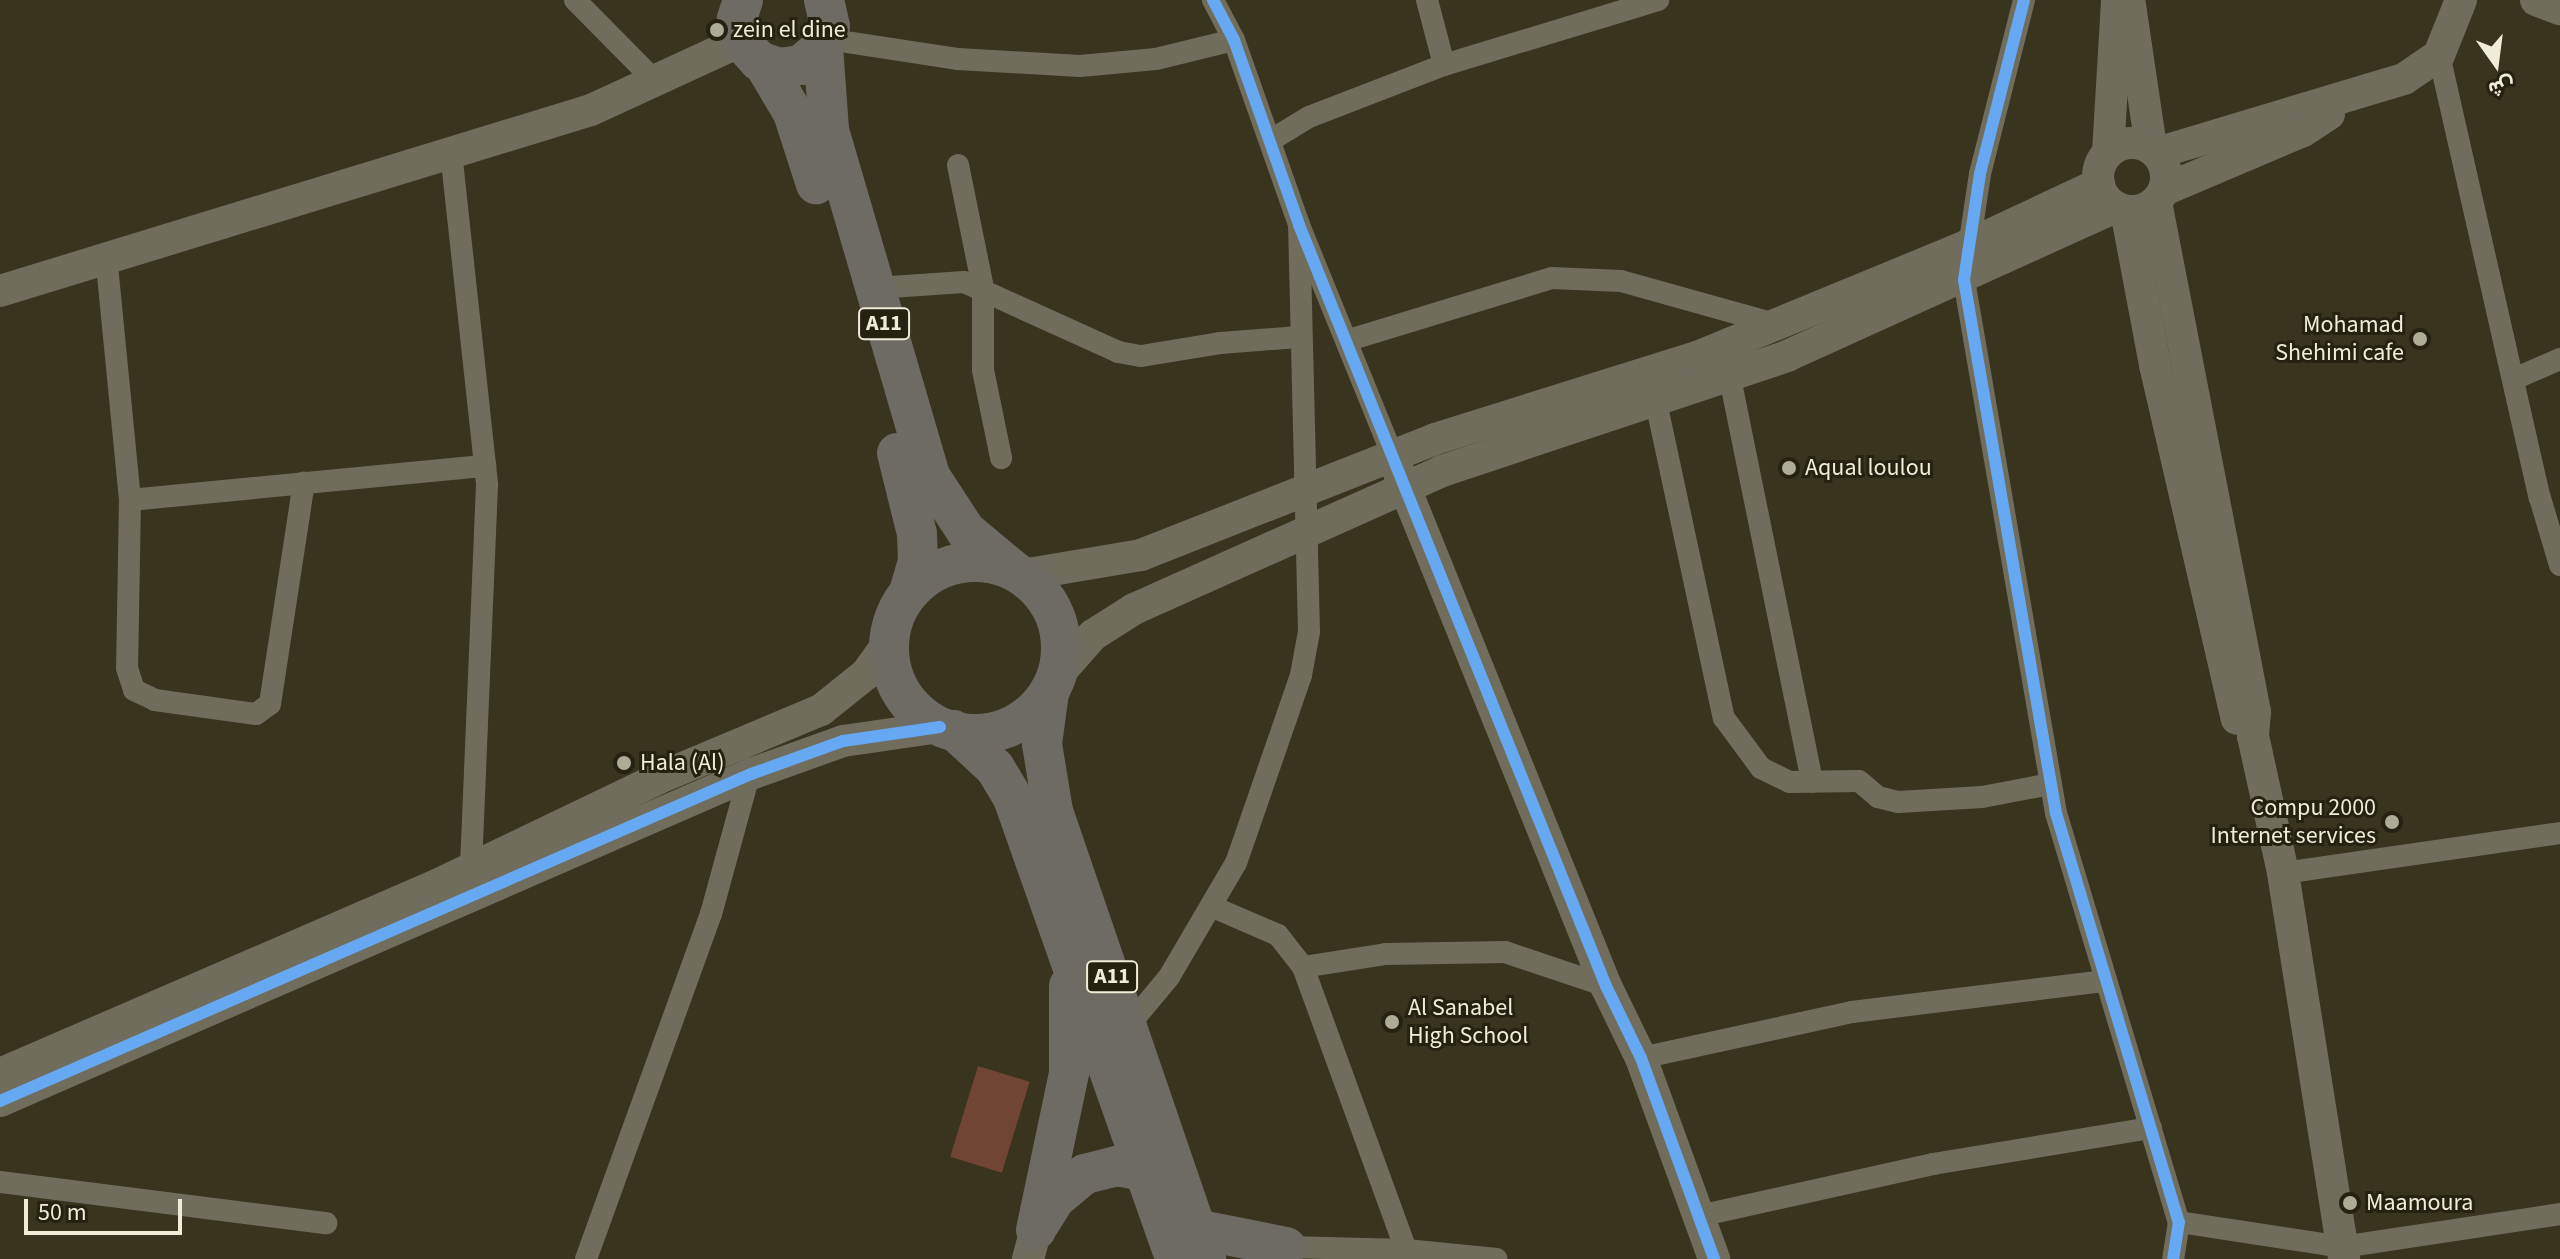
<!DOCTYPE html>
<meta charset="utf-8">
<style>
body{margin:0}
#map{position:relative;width:2560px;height:1259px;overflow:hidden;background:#38341e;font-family:"Source Sans 3",Vazirmatn,sans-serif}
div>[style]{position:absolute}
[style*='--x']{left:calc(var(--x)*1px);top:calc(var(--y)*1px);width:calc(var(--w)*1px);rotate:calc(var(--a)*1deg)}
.green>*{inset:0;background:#714534;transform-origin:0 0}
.street>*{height:22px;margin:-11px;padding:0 11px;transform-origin:11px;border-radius:11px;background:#706d5d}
.secondary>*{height:32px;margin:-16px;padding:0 16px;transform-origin:16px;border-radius:16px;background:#706d5d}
.secondary>.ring{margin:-16px;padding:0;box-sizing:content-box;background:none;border:32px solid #706d5d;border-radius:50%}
.highway>*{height:40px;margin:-20px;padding:0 20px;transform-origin:20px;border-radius:20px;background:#6e6b64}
.highway>.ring{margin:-20px;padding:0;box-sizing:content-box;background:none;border:40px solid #6e6b64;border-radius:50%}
.cycleway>*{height:12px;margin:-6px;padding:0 6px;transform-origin:6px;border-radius:6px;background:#66a8f1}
.dots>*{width:22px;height:22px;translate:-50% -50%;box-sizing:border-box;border:4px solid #252212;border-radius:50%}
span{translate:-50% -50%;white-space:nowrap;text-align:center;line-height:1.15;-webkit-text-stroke:6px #252212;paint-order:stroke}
.shield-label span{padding:2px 6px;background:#252212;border:2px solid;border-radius:6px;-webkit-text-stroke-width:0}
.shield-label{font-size:22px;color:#efecd7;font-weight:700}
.poi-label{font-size:24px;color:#efecd7}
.left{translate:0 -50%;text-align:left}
.right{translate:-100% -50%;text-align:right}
.north{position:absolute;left:2456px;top:24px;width:80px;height:80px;-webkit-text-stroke:6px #252212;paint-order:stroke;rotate:166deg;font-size:22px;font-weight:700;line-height:32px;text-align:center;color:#efecd7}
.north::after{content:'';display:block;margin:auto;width:28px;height:36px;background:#efecd7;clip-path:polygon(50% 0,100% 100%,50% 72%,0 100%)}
.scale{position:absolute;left:24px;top:1199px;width:158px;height:36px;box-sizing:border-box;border:4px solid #efecd7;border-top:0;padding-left:10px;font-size:24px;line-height:28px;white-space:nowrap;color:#efecd7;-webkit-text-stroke:6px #252212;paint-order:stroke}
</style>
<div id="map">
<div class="green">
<i style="left:978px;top:1066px;width:54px;height:95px;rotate:17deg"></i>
</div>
<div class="street">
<i style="--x:575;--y:0;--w:117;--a:45.3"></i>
<i style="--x:1213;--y:0;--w:45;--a:62.3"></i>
<i style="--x:1234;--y:40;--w:196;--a:70.6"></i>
<i style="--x:1299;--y:225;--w:249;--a:67.9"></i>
<i style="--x:1427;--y:0;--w:67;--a:75.3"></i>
<i style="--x:2024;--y:0;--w:179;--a:104.2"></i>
<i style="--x:1980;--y:174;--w:107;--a:98.6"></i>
<i style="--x:1964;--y:280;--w:541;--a:80.21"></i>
<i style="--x:2056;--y:813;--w:427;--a:73.3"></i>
<i style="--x:2179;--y:1222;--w:37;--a:99"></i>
<i style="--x:827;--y:39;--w:133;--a:8.7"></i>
<i style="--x:958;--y:59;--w:122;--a:3.3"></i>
<i style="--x:1080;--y:66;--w:76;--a:-5.3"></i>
<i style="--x:1156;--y:59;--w:80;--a:-13.7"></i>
<i style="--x:2439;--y:55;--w:454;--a:77.2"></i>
<i style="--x:2540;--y:498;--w:70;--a:73.4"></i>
<i style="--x:1271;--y:140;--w:44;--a:-31.2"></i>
<i style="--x:1309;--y:117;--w:145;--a:-21.1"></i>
<i style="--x:1444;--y:65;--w:224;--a:-16.9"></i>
<i style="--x:451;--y:152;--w:335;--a:83.8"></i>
<i style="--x:487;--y:485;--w:383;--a:92.4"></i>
<i style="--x:958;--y:165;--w:126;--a:78.5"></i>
<i style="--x:983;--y:288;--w:82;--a:90"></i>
<i style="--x:983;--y:370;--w:90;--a:78.4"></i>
<i style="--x:106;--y:255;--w:246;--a:84.4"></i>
<i style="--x:130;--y:500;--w:168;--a:91"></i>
<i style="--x:127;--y:668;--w:23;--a:72"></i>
<i style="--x:134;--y:690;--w:23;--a:25"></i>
<i style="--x:155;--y:700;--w:102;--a:7.9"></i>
<i style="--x:256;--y:714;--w:17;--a:-36"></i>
<i style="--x:270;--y:704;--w:224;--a:-81.3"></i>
<i style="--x:876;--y:288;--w:88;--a:-3.9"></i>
<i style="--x:964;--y:282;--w:169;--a:24.4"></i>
<i style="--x:1118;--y:352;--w:23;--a:10"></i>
<i style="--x:1141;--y:356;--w:80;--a:-9.3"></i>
<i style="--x:1220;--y:343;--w:79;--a:-4.3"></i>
<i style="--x:1349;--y:340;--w:212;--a:-17"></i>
<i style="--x:1552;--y:278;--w:69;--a:2.5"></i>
<i style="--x:1621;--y:281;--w:164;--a:15.6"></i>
<i style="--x:1730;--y:378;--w:412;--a:78.5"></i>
<i style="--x:2514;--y:379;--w:50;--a:-23.5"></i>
<i style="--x:1656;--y:402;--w:323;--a:77.9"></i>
<i style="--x:1724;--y:718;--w:62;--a:53.5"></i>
<i style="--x:1761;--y:768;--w:32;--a:26"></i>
<i style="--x:1790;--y:782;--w:69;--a:-0.8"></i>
<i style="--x:1859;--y:781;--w:25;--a:40"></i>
<i style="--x:1878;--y:797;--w:21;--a:14"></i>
<i style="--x:1898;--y:802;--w:84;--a:-3.4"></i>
<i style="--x:1982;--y:797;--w:70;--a:-10.7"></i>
<i style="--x:130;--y:500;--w:357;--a:-5.5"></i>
<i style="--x:2283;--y:873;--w:280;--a:-8.2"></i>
<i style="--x:1213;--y:907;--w:71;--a:23.3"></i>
<i style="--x:1278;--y:935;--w:41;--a:52"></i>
<i style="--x:1303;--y:967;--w:301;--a:70"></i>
<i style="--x:1303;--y:967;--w:84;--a:-8.9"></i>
<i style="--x:1386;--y:954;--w:119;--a:-1"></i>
<i style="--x:1505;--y:952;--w:107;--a:18.6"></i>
<i style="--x:1129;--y:1025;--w:62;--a:-50.2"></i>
<i style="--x:1169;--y:977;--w:132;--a:-59.6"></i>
<i style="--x:1236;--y:863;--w:199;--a:-70.9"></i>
<i style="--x:1301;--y:675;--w:44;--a:-79.5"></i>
<i style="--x:1309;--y:632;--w:407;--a:-91.4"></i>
<i style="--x:1641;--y:1058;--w:216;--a:-12.3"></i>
<i style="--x:1852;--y:1012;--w:253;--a:-7"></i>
<i style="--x:0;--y:1182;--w:329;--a:7.2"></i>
<i style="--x:1699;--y:1216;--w:240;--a:-12.5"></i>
<i style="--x:1933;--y:1164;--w:221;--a:-9.4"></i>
<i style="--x:2179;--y:1222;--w:165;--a:8.7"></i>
<i style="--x:2342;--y:1247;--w:220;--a:-8.6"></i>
<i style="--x:1286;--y:1247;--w:120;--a:1.4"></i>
<i style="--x:1406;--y:1250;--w:91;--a:5.6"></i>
<i style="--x:586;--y:1259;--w:367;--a:-70.1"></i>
<i style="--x:711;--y:914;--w:151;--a:-74.7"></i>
</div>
<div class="secondary">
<i style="--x:2536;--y:0;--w:26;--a:21"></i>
<i style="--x:2130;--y:5;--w:145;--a:81.6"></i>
<i class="ring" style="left:2098px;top:143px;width:36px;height:36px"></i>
<i style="--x:2108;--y:153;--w:153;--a:-86.6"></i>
<i style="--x:2157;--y:153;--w:258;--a:-16.7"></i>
<i style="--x:2404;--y:79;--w:42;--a:-34.4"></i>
<i style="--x:2439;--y:55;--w:59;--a:-68.2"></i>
<i style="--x:2164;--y:190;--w:151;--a:-23"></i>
<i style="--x:2303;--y:131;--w:31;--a:-33"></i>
<i style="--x:2156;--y:202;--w:520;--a:79.01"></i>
<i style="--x:2255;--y:712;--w:24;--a:95"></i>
<i style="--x:2253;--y:736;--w:140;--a:77.6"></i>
<i style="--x:2283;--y:873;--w:391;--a:81"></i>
<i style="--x:2126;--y:211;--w:157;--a:79.3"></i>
<i style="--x:2155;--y:365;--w:363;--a:77"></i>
<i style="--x:0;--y:291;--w:618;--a:-17.03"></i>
<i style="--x:591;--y:110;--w:165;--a:-24.7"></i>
<i style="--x:1397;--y:468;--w:559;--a:68.03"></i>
<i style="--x:1606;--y:986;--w:80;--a:64.1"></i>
<i style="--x:1641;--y:1058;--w:214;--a:70"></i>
<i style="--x:1022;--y:575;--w:121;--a:-9.5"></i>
<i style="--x:1141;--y:555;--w:316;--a:-21.5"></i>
<i style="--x:1435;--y:439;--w:275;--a:-17.4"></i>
<i style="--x:1697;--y:357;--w:291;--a:-22.4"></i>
<i style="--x:1966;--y:246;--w:147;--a:-25"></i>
<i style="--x:1056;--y:677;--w:56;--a:-48.6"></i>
<i style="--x:1093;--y:635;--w:49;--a:-32.4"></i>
<i style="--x:1134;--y:609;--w:338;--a:-24.1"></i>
<i style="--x:1442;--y:471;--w:364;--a:-18.4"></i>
<i style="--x:1787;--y:356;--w:361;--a:-24.4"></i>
<i style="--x:0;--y:1074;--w:476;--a:-23.4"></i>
<i style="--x:437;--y:885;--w:246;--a:-25.7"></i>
<i style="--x:659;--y:778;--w:176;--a:-22.8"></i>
<i style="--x:821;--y:710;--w:58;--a:-38.7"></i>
<i style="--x:866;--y:674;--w:44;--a:-54.2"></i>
<i style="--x:0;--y:1101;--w:819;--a:-23.53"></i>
<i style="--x:751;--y:774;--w:98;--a:-19.7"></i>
<i style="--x:843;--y:741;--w:98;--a:-8.2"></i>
<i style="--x:1028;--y:1259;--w:30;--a:-75"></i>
</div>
<div class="highway">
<i style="--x:743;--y:0;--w:20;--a:108"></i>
<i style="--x:737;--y:19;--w:22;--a:80"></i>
<i style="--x:741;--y:41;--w:27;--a:48"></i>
<i style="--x:759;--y:61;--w:21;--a:19"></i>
<i style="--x:779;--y:68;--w:22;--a:-8"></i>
<i style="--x:801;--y:65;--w:29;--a:-41"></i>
<i style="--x:823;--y:46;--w:21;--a:-71"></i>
<i style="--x:830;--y:26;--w:27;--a:-103"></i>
<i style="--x:823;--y:46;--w:84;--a:85.9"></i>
<i style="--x:829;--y:130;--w:360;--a:73.7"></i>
<i style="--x:930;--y:476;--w:66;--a:56.8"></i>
<i style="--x:966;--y:531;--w:61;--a:39.7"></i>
<i style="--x:764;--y:64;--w:57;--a:59.4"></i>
<i style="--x:793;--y:113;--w:75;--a:72.1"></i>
<i style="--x:897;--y:453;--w:83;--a:76.1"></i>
<i style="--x:917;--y:534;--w:27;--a:88"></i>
<i style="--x:918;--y:561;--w:32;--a:106"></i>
<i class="ring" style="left:889px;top:562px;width:132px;height:132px"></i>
<i style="--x:1049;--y:692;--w:52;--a:97.7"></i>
<i style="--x:1042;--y:744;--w:68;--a:80.7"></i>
<i style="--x:1053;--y:811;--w:473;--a:71.1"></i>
<i style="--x:954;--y:730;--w:56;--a:42.8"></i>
<i style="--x:995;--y:768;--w:35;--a:59"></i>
<i style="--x:1013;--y:798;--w:489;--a:70.6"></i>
<i style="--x:1040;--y:1223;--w:28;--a:-58"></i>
<i style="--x:1055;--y:1199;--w:39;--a:-40"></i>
<i style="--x:1085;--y:1174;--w:32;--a:-14"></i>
<i style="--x:1116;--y:1166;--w:29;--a:10"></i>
<i style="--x:1196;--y:1229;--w:92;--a:11.3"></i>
<i style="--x:1036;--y:1230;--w:160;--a:-78.1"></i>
<i style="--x:1069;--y:1073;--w:87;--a:-90"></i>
</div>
<div class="cycleway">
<i style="--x:1213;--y:0;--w:45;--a:62.3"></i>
<i style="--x:1234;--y:40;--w:196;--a:70.6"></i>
<i style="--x:1299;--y:225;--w:821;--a:68.03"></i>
<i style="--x:1606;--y:986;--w:80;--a:64.1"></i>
<i style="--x:1641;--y:1058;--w:214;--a:70"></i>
<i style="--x:2024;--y:0;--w:179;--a:104.2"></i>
<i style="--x:1980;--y:174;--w:107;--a:98.6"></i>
<i style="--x:1964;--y:280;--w:541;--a:80.21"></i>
<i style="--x:2056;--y:813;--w:427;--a:73.3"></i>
<i style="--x:2179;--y:1222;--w:37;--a:99"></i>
<i style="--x:0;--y:1101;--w:819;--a:-23.53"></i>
<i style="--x:751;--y:774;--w:98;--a:-19.7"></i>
<i style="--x:843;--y:741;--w:98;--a:-8.2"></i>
</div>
<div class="dots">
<i style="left:717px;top:30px;background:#afac96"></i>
<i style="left:2420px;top:339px;background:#afac96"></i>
<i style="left:1789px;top:468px;background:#afac96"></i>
<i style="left:624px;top:763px;background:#afac96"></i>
<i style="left:2392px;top:822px;background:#afac96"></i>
<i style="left:1392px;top:1022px;background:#afac96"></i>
<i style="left:2350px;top:1203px;background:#afac96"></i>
</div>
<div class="shield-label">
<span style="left:884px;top:324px">A11</span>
<span style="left:1112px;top:977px">A11</span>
</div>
<div class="poi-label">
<span class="left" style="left:733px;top:30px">zein el dine</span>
<span class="right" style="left:2404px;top:339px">Mohamad<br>Shehimi cafe</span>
<span class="left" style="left:1805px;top:468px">Aqual loulou</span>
<span class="left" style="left:640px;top:763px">Hala (Al)</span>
<span class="right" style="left:2376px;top:822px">Compu 2000<br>Internet services</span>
<span class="left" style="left:1408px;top:1022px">Al Sanabel<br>High School</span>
<span class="left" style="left:2366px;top:1203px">Maamoura</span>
</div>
<div class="north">ش</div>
<div class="scale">50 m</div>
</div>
